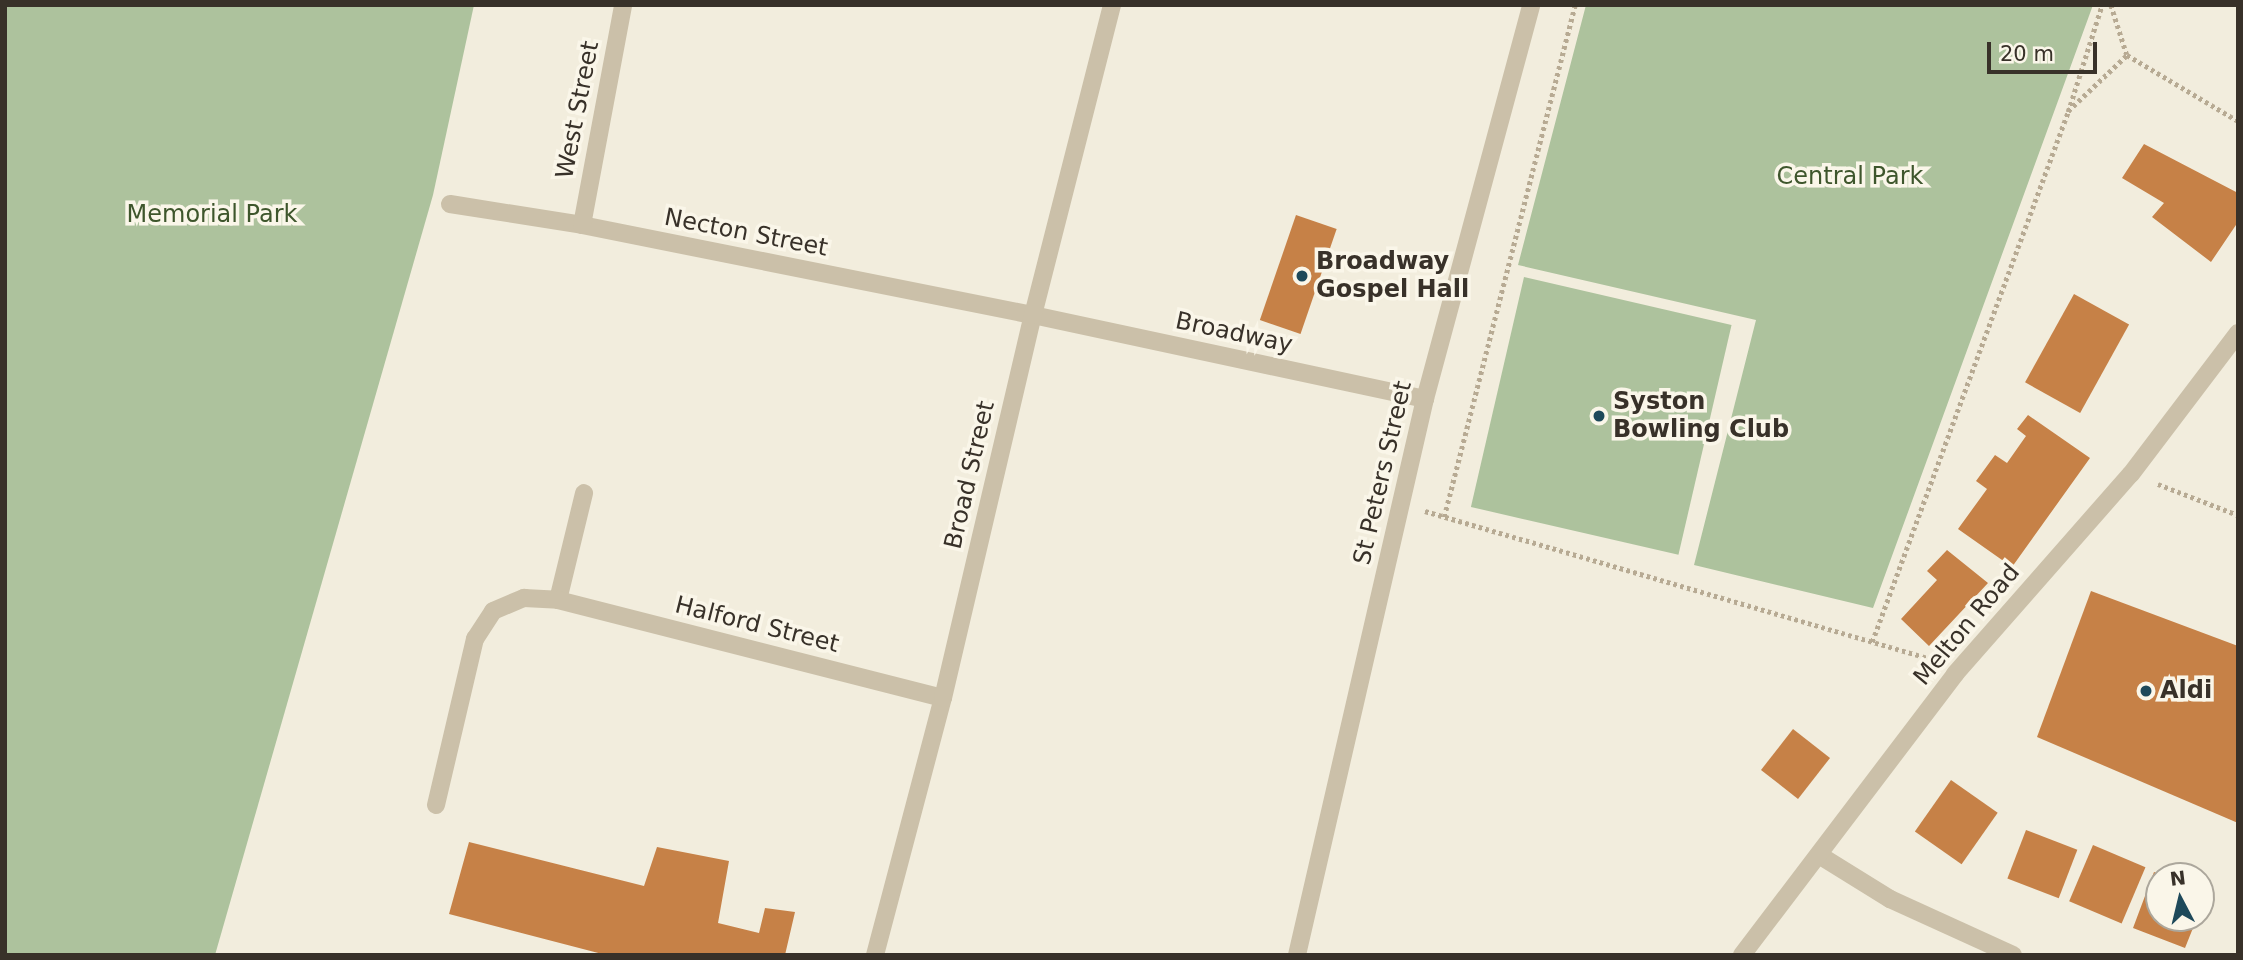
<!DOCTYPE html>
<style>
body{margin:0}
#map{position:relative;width:2243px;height:960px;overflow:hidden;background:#f2eddd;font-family:"DejaVu Sans",sans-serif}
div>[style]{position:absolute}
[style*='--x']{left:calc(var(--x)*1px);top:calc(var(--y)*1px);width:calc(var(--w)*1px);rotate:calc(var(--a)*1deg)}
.green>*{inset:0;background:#adc29d;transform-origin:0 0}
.building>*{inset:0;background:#c68147;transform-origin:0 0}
.path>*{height:4.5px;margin-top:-2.25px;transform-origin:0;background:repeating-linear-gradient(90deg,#b7aa93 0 3.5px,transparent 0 7px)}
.minor>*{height:18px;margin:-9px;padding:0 9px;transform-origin:9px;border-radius:9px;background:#cbc0a9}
.dots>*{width:19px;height:19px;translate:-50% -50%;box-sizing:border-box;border:4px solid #faf6e9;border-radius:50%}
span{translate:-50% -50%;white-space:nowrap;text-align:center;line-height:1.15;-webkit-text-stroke:7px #faf6e9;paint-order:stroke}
.street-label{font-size:24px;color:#383129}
.park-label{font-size:24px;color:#3e562c}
.poi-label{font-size:24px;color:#383129;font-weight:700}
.left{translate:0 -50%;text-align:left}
.frame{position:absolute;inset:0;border:7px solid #383129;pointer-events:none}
.north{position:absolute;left:2145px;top:862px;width:70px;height:70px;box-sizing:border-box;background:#faf6e9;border:2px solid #aca79c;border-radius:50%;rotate:353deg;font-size:19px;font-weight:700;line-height:28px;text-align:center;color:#383129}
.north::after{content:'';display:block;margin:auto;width:24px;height:32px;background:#1e495a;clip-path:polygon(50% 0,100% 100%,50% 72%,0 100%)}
.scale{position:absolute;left:1987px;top:42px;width:110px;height:32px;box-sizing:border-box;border:4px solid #383129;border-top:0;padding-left:9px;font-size:21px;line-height:24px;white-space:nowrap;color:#383129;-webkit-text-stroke:5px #faf6e9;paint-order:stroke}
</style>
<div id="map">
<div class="green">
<i style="clip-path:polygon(5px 5px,474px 5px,433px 195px,215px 955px,5px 955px)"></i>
<i style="clip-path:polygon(1586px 5px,2093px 5px,1873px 608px,1694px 565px,1756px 320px,1518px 265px)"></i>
<i style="left:1524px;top:277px;width:213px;height:236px;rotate:13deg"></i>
</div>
<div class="building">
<i style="clip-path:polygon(2144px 144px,2238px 193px,2238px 222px,2211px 262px,2152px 217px,2164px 203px,2122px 178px)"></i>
<i style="left:1296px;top:215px;width:43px;height:111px;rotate:19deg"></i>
<i style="left:2074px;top:294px;width:63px;height:101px;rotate:29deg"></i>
<i style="clip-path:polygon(2028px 415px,2090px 458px,2012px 567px,1958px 529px,1987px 489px,1976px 481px,1995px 455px,2007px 463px,2026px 436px,2017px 429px)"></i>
<i style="clip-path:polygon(1947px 550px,1988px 583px,1929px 646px,1901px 619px,1937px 580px,1927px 571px)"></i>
<i style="clip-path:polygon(2091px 591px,2238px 646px,2238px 823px,2037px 737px)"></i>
<i style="left:1793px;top:729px;width:47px;height:52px;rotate:38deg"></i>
<i style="left:1951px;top:780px;width:57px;height:63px;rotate:35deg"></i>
<i style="left:2026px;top:830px;width:55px;height:52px;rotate:21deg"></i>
<i style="clip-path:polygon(469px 842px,644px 886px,657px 847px,729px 861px,718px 923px,759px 933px,765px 908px,795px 912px,785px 955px,606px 955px,449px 914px)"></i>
<i style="left:2093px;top:845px;width:57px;height:61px;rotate:23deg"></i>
<i style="clip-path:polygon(2154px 872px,2159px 874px,2159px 918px,2197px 918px,2185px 948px,2133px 928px)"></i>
</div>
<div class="path">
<i style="--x:2111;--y:5;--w:52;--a:72.3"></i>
<i style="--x:2127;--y:55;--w:129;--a:30.7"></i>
<i style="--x:2068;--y:111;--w:81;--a:-43.5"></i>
<i style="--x:2158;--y:484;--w:86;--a:21.2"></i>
<i style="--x:1425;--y:511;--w:527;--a:16.3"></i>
<i style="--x:1444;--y:517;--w:528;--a:-75.65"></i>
<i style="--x:1872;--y:642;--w:565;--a:-69.71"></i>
<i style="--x:2068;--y:112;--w:112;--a:-72.4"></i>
</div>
<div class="minor">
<i style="--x:450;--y:204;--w:134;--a:9"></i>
<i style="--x:582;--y:225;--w:460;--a:11.3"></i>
<i style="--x:1033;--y:315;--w:401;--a:12.1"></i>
<i style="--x:582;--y:225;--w:224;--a:-79.4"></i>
<i style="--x:558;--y:600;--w:110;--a:-76.3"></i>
<i style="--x:436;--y:805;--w:171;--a:-76.8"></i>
<i style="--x:475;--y:639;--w:33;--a:-57"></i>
<i style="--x:493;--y:611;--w:34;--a:-23"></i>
<i style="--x:524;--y:598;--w:34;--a:3"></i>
<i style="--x:558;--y:600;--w:397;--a:14.3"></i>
<i style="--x:1819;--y:855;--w:84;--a:31.8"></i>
<i style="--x:1890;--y:899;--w:135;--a:24.5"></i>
<i style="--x:875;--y:955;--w:266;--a:-75.2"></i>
<i style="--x:943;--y:698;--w:393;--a:-76.8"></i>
<i style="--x:1033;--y:315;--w:320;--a:-75.7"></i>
<i style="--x:1297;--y:955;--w:571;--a:-77.04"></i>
<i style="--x:1425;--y:399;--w:408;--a:-74.9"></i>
<i style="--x:1742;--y:955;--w:353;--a:-52.8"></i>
<i style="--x:1955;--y:674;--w:266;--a:-48.7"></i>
<i style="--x:2131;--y:474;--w:177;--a:-52.8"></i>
</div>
<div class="dots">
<i style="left:1302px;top:276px;background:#1e495a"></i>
<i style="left:1599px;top:416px;background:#1e495a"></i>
<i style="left:2146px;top:691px;background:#1e495a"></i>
</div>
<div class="street-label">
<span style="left:578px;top:110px;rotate:-79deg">West Street</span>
<span style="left:746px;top:233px;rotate:11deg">Necton Street</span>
<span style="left:1234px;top:333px;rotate:12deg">Broadway</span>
<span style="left:1383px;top:473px;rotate:-77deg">St Peters Street</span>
<span style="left:970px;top:475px;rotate:-77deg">Broad Street</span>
<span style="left:757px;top:625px;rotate:14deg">Halford Street</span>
<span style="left:1967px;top:625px;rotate:-50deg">Melton Road</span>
</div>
<div class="park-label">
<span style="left:1850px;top:177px">Central Park</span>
<span style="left:212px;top:215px">Memorial Park</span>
</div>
<div class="poi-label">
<span class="left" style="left:1316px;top:276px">Broadway<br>Gospel Hall</span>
<span class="left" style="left:1613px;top:416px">Syston<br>Bowling Club</span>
<span class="left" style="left:2160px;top:691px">Aldi</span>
</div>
<div class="frame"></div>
<div class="north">N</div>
<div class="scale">20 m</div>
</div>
